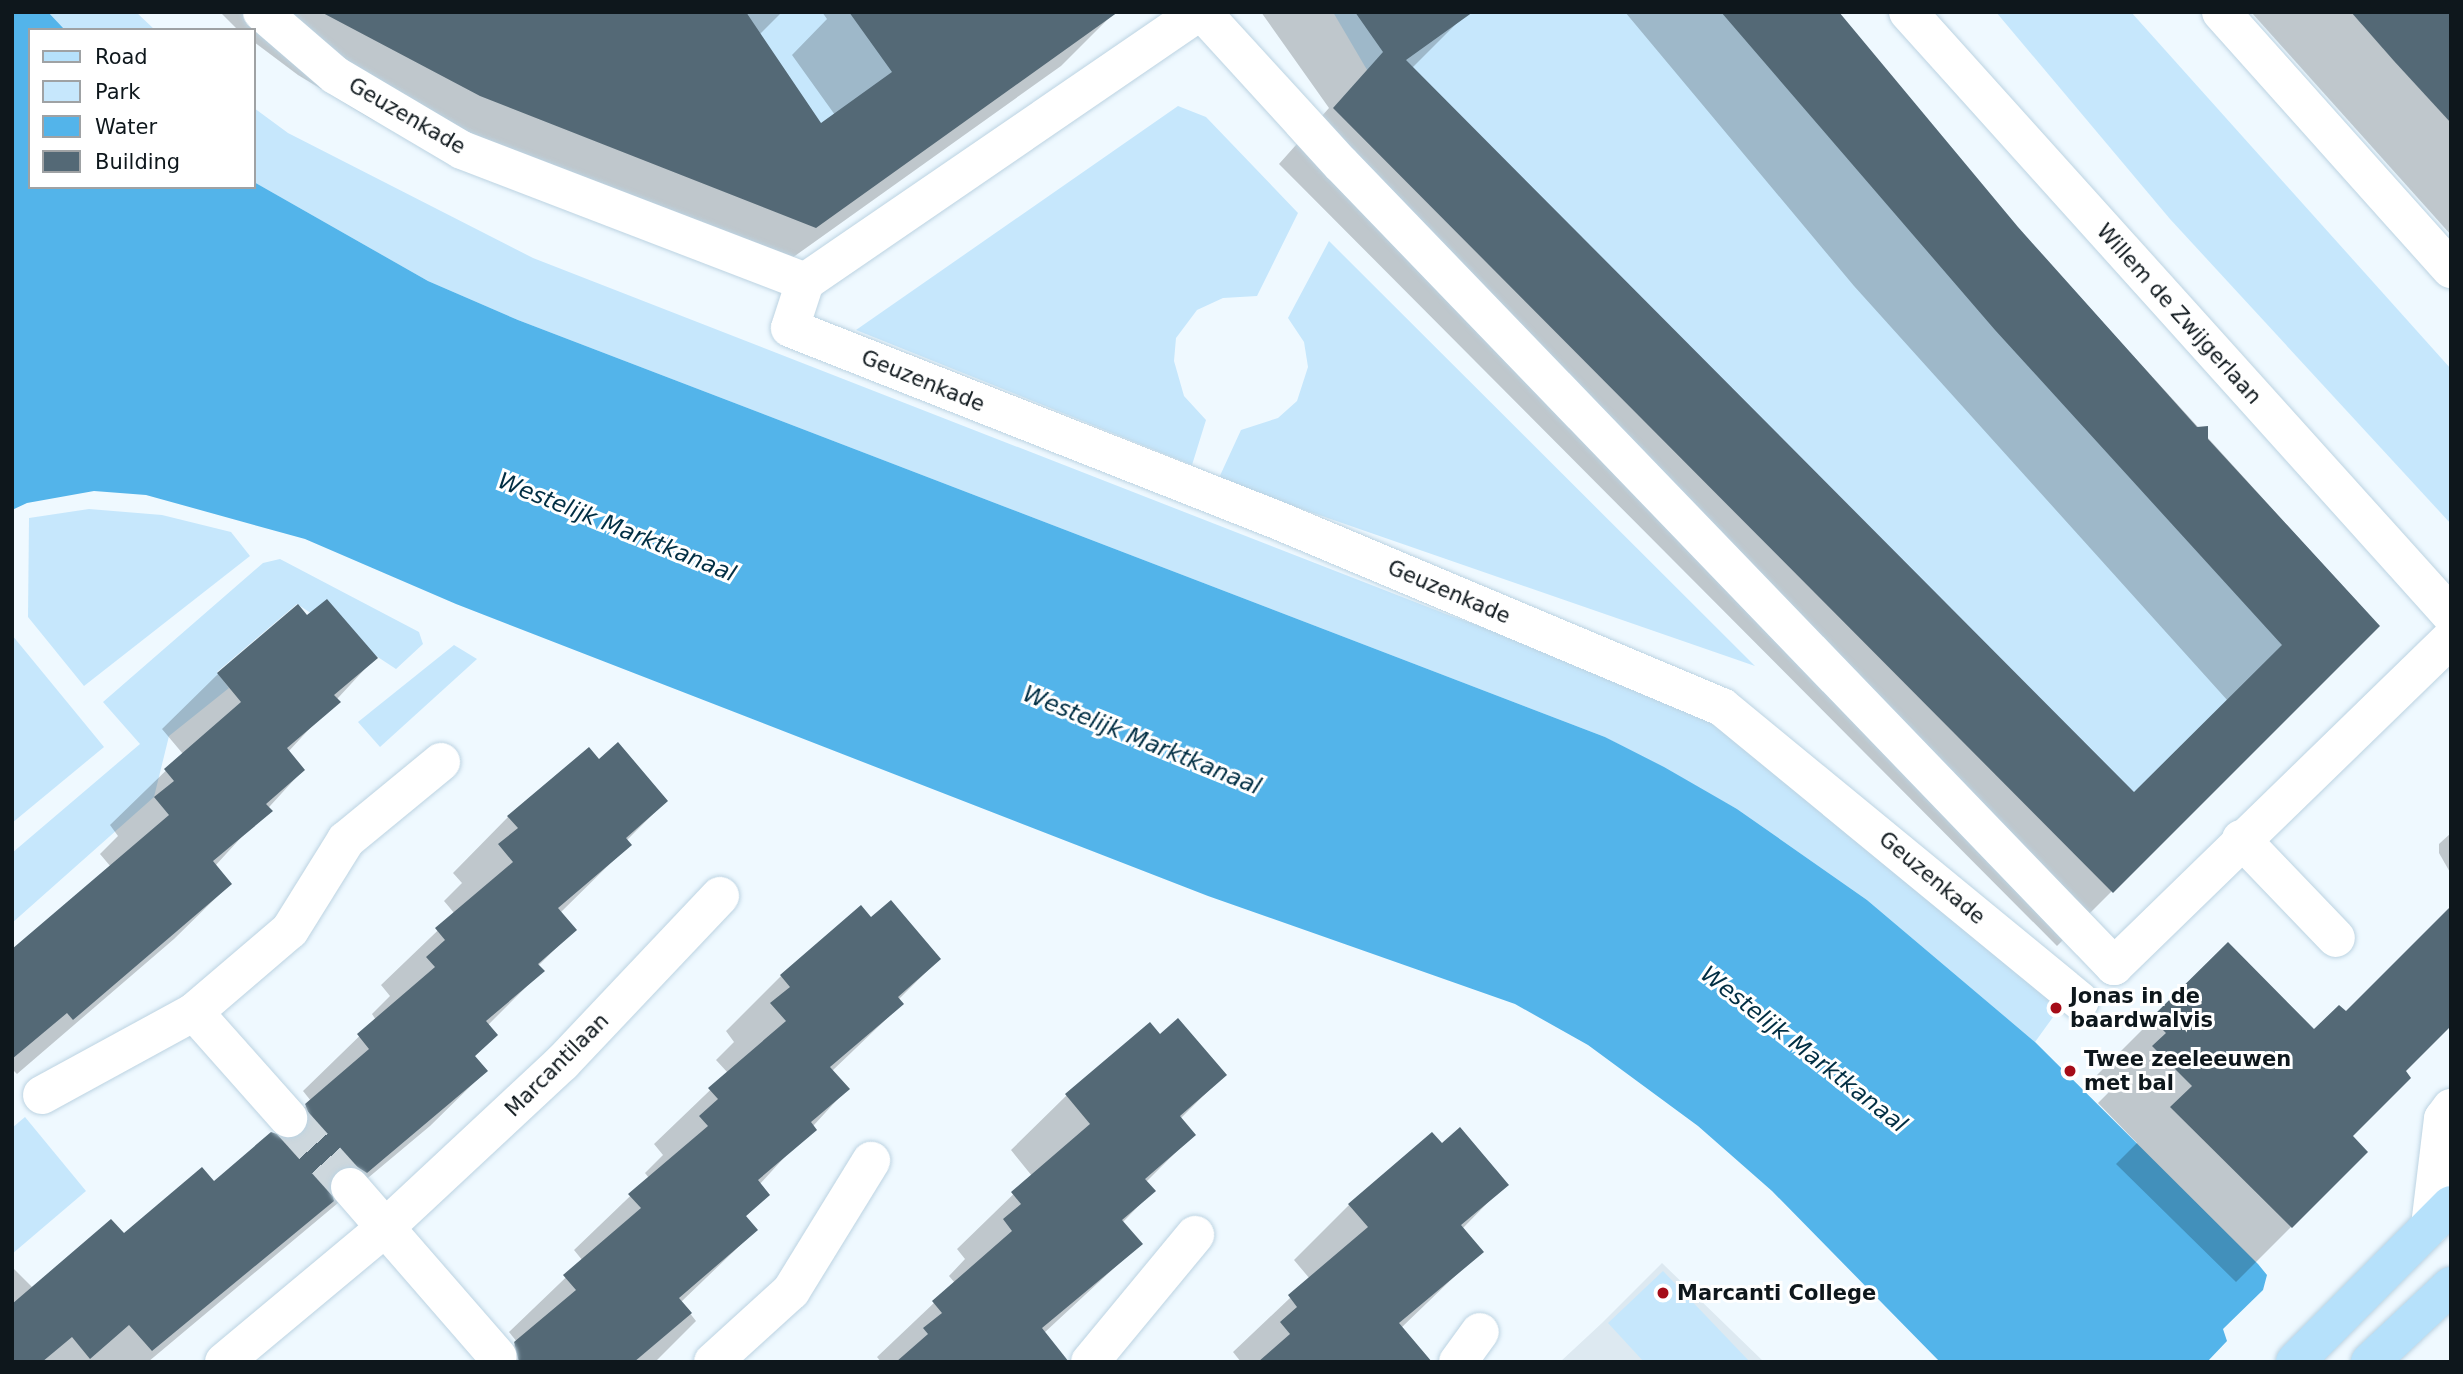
<!DOCTYPE html>
<style>
body{margin:0}
#map{position:relative;width:2463px;height:1374px;overflow:hidden;background:#eff9ff;font-family:"DejaVu Sans",sans-serif}
div>[style]{position:absolute}
[style*='--x']{left:calc(var(--x)*1px);top:calc(var(--y)*1px);width:calc(var(--w)*1px);rotate:calc(var(--a)*1deg)}
.built>*{inset:0;background:#dde9f1}
.green>*{inset:0;background:#c6e7fc}
.water>*{inset:0;background:#53b4ea}
.shadow>*{inset:0;background:#0003}
.building>*{inset:0;background:#546976}
.minor-tunnel>*{height:38px;margin-top:-19px;transform-origin:0;background:repeating-linear-gradient(90deg,#cdd7dd 0 38px,transparent 0 57px)}
.roads{filter:drop-shadow(0 0 2px #bcd3e2) drop-shadow(0 0 2px #bcd3e2)}
.minor>*{height:38px;margin:-19px;padding:0 19px;transform-origin:19px;border-radius:19px;background:#fff}
.major>*{height:38px;margin:-19px;padding:0 19px;transform-origin:19px;border-radius:19px;background:#b6e1fb}
.dots>*{width:19px;height:19px;translate:-50% -50%;box-sizing:border-box;border:4px solid #fff;border-radius:50%}
span{translate:-50% -50%;white-space:nowrap;text-align:center;line-height:1.15;-webkit-text-stroke:6px #fff;paint-order:stroke}
.street-label{font-size:21px;color:#0e171c}
.poi-label{font-size:21px;color:#0e171c;font-weight:700}
.left{translate:0 -50%;text-align:left}
.water-label{font-size:23px;color:#012e43;font-style:italic}
.frame{position:absolute;inset:0;border:14px solid #0e171c;pointer-events:none}
.legend{position:absolute;left:28px;top:28px;width:228px;height:161px;box-sizing:border-box;background:#fff;border:2px solid #9fa2a4;margin:0;padding:9px 12px;list-style:none;font-size:21px;color:#0e171c}
.legend li{display:flex;align-items:center;gap:14px;height:35px}
.legend b{width:35px;border:2px solid #9fa2a4}
</style>
<div id="map">
<div class="built">
<i style="clip-path:polygon(1662px 1263px,1764px 1362px,1560px 1362px,1602px 1323px)"></i>
</div>
<div class="green">
<i style="clip-path:polygon(48px 12px,136px 12px,155px 30px,65px 30px)"></i>
<i style="clip-path:polygon(419px 12px,1017px 12px,752px 170px)"></i>
<i style="clip-path:polygon(1333px 12px,1773px 12px,2316px 630px,2113px 827px,1390px 109px)"></i>
<i style="clip-path:polygon(1996px 12px,2131px 12px,2451px 369px,2451px 524px,2170px 219px)"></i>
<i style="clip-path:polygon(1178px 106px,1206px 117px,1298px 213px,1257px 296px,1223px 298px,1197px 310px,1176px 338px,1174px 361px,1184px 396px,1206px 420px,1192px 465px,856px 330px)"></i>
<i style="clip-path:polygon(254px 108px,288px 133px,533px 258px,1451px 616px,1628px 678px,1715px 717px,2074px 988px,2035px 1042px,1867px 900px,1737px 809px,1605px 737px,518px 320px,428px 281px,254px 182px)"></i>
<i style="clip-path:polygon(1329px 241px,1755px 666px,1218px 480px,1241px 430px,1278px 418px,1297px 401px,1308px 367px,1304px 342px,1288px 318px)"></i>
<i style="clip-path:polygon(89px 509px,162px 515px,231px 532px,250px 556px,84px 686px,28px 617px,29px 518px)"></i>
<i style="clip-path:polygon(280px 559px,419px 632px,423px 644px,396px 669px,297px 604px,217px 672px,229px 688px,169px 736px,154px 797px,12px 923px,12px 853px,140px 744px,103px 702px,263px 563px)"></i>
<i style="clip-path:polygon(12px 635px,104px 747px,12px 823px)"></i>
<i style="clip-path:polygon(454px 645px,477px 659px,380px 747px,358px 722px)"></i>
<i style="clip-path:polygon(25px 1117px,86px 1191px,12px 1254px,12px 1128px)"></i>
<i style="clip-path:polygon(1663px 1271px,1750px 1362px,1644px 1362px,1608px 1323px)"></i>
</div>
<div class="water">
<i style="clip-path:polygon(12px 12px,48px 12px,65px 30px,30px 30px,30px 187px,254px 187px,254px 182px,428px 281px,518px 320px,1605px 737px,1664px 767px,1737px 809px,1867px 900px,2035px 1042px,2258px 1264px,2267px 1275px,2263px 1290px,2223px 1329px,2227px 1341px,2207px 1362px,1940px 1362px,1772px 1191px,1698px 1126px,1588px 1045px,1515px 1004px,1208px 896px,456px 604px,305px 539px,146px 495px,94px 491px,27px 503px,12px 510px)"></i>
</div>
<div class="shadow">
<i style="clip-path:polygon(220px 12px,782px 12px,759px 35px,821px 125px,835px 115px,792px 55px,827px 19px,822px 12px,1112px 15px,1061px 66px,764px 278px,464px 161px,371px 119px,298px 75px,254px 42px,254px 30px,238px 30px)"></i>
<i style="clip-path:polygon(1261px 12px,1457px 12px,1462px 18px,1412px 68px,2134px 795px,2228px 701px,1854px 286px,1625px 12px,1835px 12px,1999px 208px,2378px 625px,2057px 946px,1279px 164px,1329px 108px)"></i>
<i style="clip-path:polygon(2251px 12px,2451px 12px,2451px 235px)"></i>
<i style="clip-path:polygon(307px 617px,375px 658px,288px 752px,303px 770px,215px 866px,230px 884px,174px 939px,17px 1074px,12px 1069px,12px 945px,15px 949px,111px 867px,100px 854px,118px 836px,110px 825px,183px 754px,162px 729px,218px 674px)"></i>
<i style="clip-path:polygon(598px 761px,666px 801px,626px 841px,629px 845px,560px 913px,574px 930px,538px 966px,542px 971px,488px 1025px,496px 1035px,474px 1057px,486px 1071px,430px 1126px,148px 1362px,12px 1362px,12px 1267px,33px 1288px,214px 1184px,275px 1136px,311px 1101px,303px 1091px,376px 1020px,372px 1014px,390px 996px,381px 985px,455px 914px,444px 901px,462px 883px,453px 873px,508px 817px)"></i>
<i style="clip-path:polygon(2451px 833px,2451px 874px,2439px 853px,2439px 844px)"></i>
<i style="clip-path:polygon(871px 919px,939px 959px,898px 1000px,902px 1004px,832px 1071px,847px 1089px,759px 1185px,768px 1195px,745px 1217px,756px 1230px,681px 1302px,696px 1321px,655px 1362px,498px 1362px,517px 1342px,509px 1332px,583px 1261px,574px 1250px,649px 1178px,645px 1173px,663px 1155px,654px 1144px,728px 1073px,716px 1060px,734px 1042px,726px 1031px,781px 976px)"></i>
<i style="clip-path:polygon(2228px 944px,2314px 1032px,2403px 1071px,2351px 1136px,2366px 1152px,2236px 1282px,2116px 1164px,2137px 1143px,2098px 1103px,2112px 1089px,2097px 1075px)"></i>
<i style="clip-path:polygon(1160px 1036px,1224px 1075px,1180px 1119px,1193px 1135px,1146px 1182px,1153px 1191px,1122px 1223px,1140px 1244px,1044px 1333px,1037px 1362px,881px 1362px,877px 1357px,955px 1283px,949px 1276px,965px 1259px,957px 1249px,1032px 1176px,1011px 1150px,1067px 1095px)"></i>
<i style="clip-path:polygon(1506px 1184px,1462px 1229px,1481px 1251px,1401px 1328px,1400px 1362px,1241px 1362px,1233px 1352px,1310px 1279px,1294px 1260px,1349px 1205px)"></i>
</div>
<div class="building">
<i style="clip-path:polygon(321px 12px,746px 12px,821px 123px,892px 72px,849px 12px,1118px 12px,816px 228px,480px 96px)"></i>
<i style="clip-path:polygon(1355px 12px,1473px 12px,1406px 60px,2134px 792px,2282px 645px,1995px 330px,1721px 12px,1839px 12px,2018px 227px,2197px 427px,2208px 426px,2208px 439px,2380px 626px,2113px 893px,1333px 108px,1383px 52px)"></i>
<i style="clip-path:polygon(2351px 12px,2451px 12px,2451px 123px,2394px 61px)"></i>
<i style="clip-path:polygon(327px 599px,378px 658px,334px 695px,341px 702px,287px 748px,305px 770px,266px 804px,273px 811px,213px 861px,232px 884px,73px 1020px,67px 1013px,12px 1059px,12px 949px,169px 815px,154px 797px,174px 781px,164px 769px,241px 702px,217px 673px,298px 604px,307px 615px)"></i>
<i style="clip-path:polygon(618px 742px,668px 801px,626px 838px,632px 845px,558px 908px,577px 930px,538px 964px,545px 971px,486px 1021px,498px 1035px,475px 1056px,488px 1071px,367px 1173px,356px 1166px,336px 1170px,329px 1181px,334px 1201px,152px 1351px,129px 1325px,90px 1359px,72px 1337px,42px 1362px,12px 1362px,12px 1304px,111px 1219px,124px 1233px,202px 1167px,214px 1181px,271px 1132px,292px 1139px,303px 1134px,309px 1114px,305px 1104px,369px 1049px,357px 1034px,435px 967px,426px 957px,445px 940px,435px 928px,513px 862px,498px 844px,518px 828px,507px 816px,589px 747px,599px 759px)"></i>
<i style="clip-path:polygon(891px 900px,941px 959px,898px 997px,904px 1004px,830px 1067px,850px 1089px,811px 1122px,817px 1130px,758px 1180px,770px 1195px,746px 1216px,758px 1230px,679px 1298px,692px 1313px,634px 1362px,519px 1362px,514px 1342px,576px 1290px,563px 1275px,641px 1208px,628px 1194px,708px 1126px,699px 1116px,718px 1099px,708px 1088px,786px 1021px,770px 1003px,790px 987px,780px 975px,861px 905px,871px 917px)"></i>
<i style="clip-path:polygon(2451px 906px,2451px 1026px,2406px 1071px,2411px 1078px,2353px 1136px,2368px 1152px,2292px 1228px,2170px 1107px,2192px 1086px,2152px 1046px,2166px 1033px,2151px 1018px,2228px 942px,2314px 1029px,2339px 1005px,2346px 1011px)"></i>
<i style="clip-path:polygon(1178px 1018px,1227px 1075px,1180px 1116px,1196px 1135px,1145px 1179px,1156px 1191px,1122px 1220px,1143px 1244px,1042px 1328px,1069px 1362px,896px 1362px,928px 1334px,923px 1328px,942px 1313px,932px 1301px,1012px 1231px,1003px 1219px,1021px 1204px,1011px 1192px,1090px 1124px,1065px 1094px,1150px 1022px,1160px 1034px)"></i>
<i style="clip-path:polygon(1460px 1127px,1509px 1185px,1461px 1225px,1484px 1252px,1399px 1323px,1432px 1362px,1258px 1362px,1290px 1334px,1280px 1322px,1297px 1307px,1288px 1295px,1368px 1227px,1348px 1204px,1432px 1132px,1442px 1143px)"></i>
</div>
<div class="minor-tunnel">
<i style="--x:288;--y:1118;--w:93;--a:48.1"></i>
</div>
<div class="roads">
<div class="minor">
<i style="--x:262;--y:12;--w:96;--a:40.8"></i>
<i style="--x:335;--y:75;--w:147;--a:30.6"></i>
<i style="--x:462;--y:150;--w:368;--a:21"></i>
<i style="--x:1199;--y:12;--w:478;--a:145.6"></i>
<i style="--x:805;--y:282;--w:48;--a:108.1"></i>
<i style="--x:790;--y:328;--w:523;--a:21.52"></i>
<i style="--x:1277;--y:520;--w:483;--a:22.8"></i>
<i style="--x:1722;--y:707;--w:463;--a:39.4"></i>
<i style="--x:1202;--y:12;--w:206;--a:47.6"></i>
<i style="--x:1341;--y:164;--w:1114;--a:46.05"></i>
<i style="--x:2114;--y:966;--w:470;--a:-44.2"></i>
<i style="--x:1908;--y:12;--w:811;--a:48"></i>
<i style="--x:2221;--y:12;--w:345;--a:48.2"></i>
<i style="--x:2241;--y:839;--w:137;--a:46.2"></i>
<i style="--x:194;--y:1012;--w:142;--a:48.4"></i>
<i style="--x:42;--y:1095;--w:173;--a:-28.6"></i>
<i style="--x:194;--y:1012;--w:126;--a:-40.5"></i>
<i style="--x:290;--y:930;--w:106;--a:-58.1"></i>
<i style="--x:346;--y:840;--w:123;--a:-39.4"></i>
<i style="--x:350;--y:1187;--w:225;--a:49"></i>
<i style="--x:2430;--y:1226;--w:108;--a:-83.1"></i>
<i style="--x:2443;--y:1119;--w:14;--a:-54"></i>
<i style="--x:224;--y:1362;--w:211;--a:-39.8"></i>
<i style="--x:386;--y:1227;--w:241;--a:-43"></i>
<i style="--x:562;--y:1063;--w:230;--a:-46.6"></i>
<i style="--x:713;--y:1362;--w:105;--a:-42.3"></i>
<i style="--x:791;--y:1291;--w:153;--a:-58.4"></i>
<i style="--x:1090;--y:1362;--w:165;--a:-50.4"></i>
<i style="--x:1458;--y:1362;--w:37;--a:-54"></i>
</div>
<div class="major">
<i style="--x:2295;--y:1362;--w:221;--a:-45.2"></i>
<i style="--x:2370;--y:1362;--w:111;--a:-43.2"></i>
</div>
</div>
<div class="dots">
<i style="left:2056px;top:1008px;background:#a50c18"></i>
<i style="left:2070px;top:1071px;background:#a50c18"></i>
<i style="left:1663px;top:1293px;background:#a50c18"></i>
</div>
<div class="street-label">
<span style="left:407px;top:116px;rotate:30deg">Geuzenkade</span>
<span style="left:2179px;top:314px;rotate:48deg">Willem de Zwijgerlaan</span>
<span style="left:923px;top:381px;rotate:22deg">Geuzenkade</span>
<span style="left:1449px;top:592px;rotate:23deg">Geuzenkade</span>
<span style="left:1932px;top:878px;rotate:40deg">Geuzenkade</span>
<span style="left:557px;top:1065px;rotate:-45deg">Marcantilaan</span>
</div>
<div class="poi-label">
<span class="left" style="left:2070px;top:1008px">Jonas in de<br>baardwalvis</span>
<span class="left" style="left:2084px;top:1071px">Twee zeeleeuwen<br>met bal</span>
<span class="left" style="left:1677px;top:1293px">Marcanti College</span>
</div>
<div class="water-label">
<span style="left:617px;top:527px;rotate:22deg">Westelijk Marktkanaal</span>
<span style="left:1142px;top:740px;rotate:22deg">Westelijk Marktkanaal</span>
<span style="left:1804px;top:1049px;rotate:38deg">Westelijk Marktkanaal</span>
</div>
<div class="frame"></div>
<ul class="legend">
<li><b style="height:9px;background:#b6e1fb"></b>Road</li>
<li><b style="height:19px;background:#c6e7fc"></b>Park</li>
<li><b style="height:19px;background:#53b4ea"></b>Water</li>
<li><b style="height:19px;background:#546976"></b>Building</li>
</ul>
</div>
